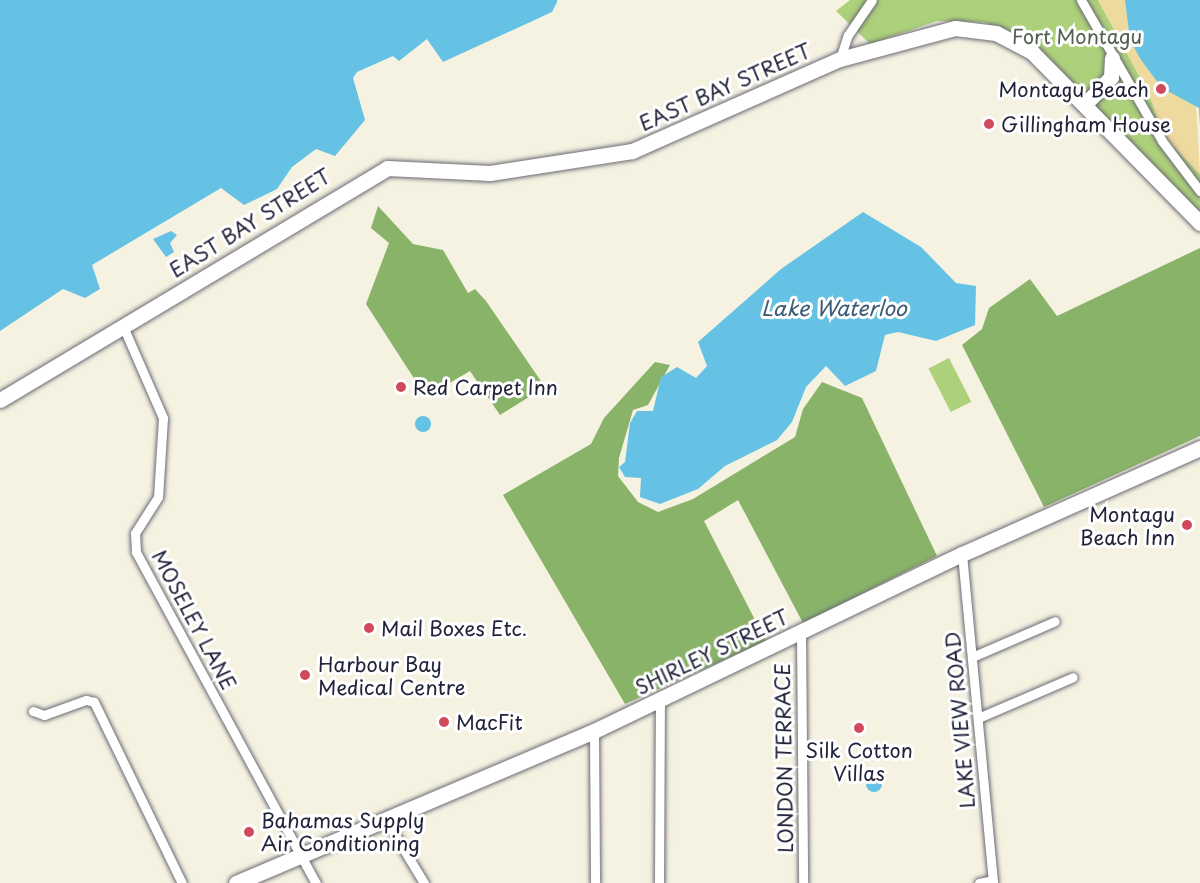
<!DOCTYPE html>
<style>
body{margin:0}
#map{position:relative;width:1200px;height:883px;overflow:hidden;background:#f5f2e2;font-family:"Playpen Sans",sans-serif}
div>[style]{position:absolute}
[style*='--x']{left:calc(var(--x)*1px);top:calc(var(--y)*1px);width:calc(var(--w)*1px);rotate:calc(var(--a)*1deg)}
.green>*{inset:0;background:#add17a;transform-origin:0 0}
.forest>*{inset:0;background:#8ab36a}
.sand>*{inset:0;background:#eeda9e}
.water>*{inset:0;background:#66c2e4}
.round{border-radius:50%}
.roads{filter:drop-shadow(0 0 2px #6c6b75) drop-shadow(0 0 2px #6c6b75)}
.minor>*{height:9px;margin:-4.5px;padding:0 4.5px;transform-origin:4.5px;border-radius:4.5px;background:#fff}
.trunk>*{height:15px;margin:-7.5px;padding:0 7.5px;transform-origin:7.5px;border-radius:7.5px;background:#fff}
.dots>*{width:16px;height:16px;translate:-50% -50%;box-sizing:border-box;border:3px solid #fff;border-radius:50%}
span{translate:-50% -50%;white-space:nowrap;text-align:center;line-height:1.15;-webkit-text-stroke:6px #fff;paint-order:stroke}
.park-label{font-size:20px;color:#535f51}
.street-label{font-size:20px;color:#22223b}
.poi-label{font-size:20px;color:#22223b}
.right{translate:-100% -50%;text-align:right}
.left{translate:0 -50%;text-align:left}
.water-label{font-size:21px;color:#3a5a76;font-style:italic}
</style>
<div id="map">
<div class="green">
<i style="clip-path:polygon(850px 0,1098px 0,1149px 94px,1164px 137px,1200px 174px,1200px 215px,1033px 43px,983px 22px,937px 21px,870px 44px,836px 11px)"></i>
<i style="left:949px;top:358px;width:49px;height:23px;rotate:63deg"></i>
</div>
<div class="forest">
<i style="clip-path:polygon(378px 206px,413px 244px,443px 250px,468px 293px,475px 289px,486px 301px,545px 387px,500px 415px,470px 371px,426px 397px,366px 304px,389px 243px,371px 228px)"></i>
<i style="clip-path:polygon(1200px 248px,1200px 436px,1044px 507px,962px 345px,982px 329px,989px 308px,1030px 279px,1057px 316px)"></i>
<i style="clip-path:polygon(655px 362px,670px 365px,648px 405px,633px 410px,619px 458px,618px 476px,638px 502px,658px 512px,693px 499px,795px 437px,803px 409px,822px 382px,862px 398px,937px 556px,803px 623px,738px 500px,704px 521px,766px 641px,625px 704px,503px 495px,591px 444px,604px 418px)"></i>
</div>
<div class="sand">
<i style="clip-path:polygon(1098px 0,1133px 0,1196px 102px,1200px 174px,1164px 137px,1149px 94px)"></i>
</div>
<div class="water">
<i style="clip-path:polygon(0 0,557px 0,557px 2px,552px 12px,443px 62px,427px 39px,399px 61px,393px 56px,357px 72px,353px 78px,365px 120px,335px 156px,316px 149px,292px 167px,277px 189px,244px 205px,221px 188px,92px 265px,100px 289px,85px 298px,63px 289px,0 331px)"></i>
<i style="clip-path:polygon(1125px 0,1200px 0,1200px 126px,1199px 108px,1162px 88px,1141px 60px,1130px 40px)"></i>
<i style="clip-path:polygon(863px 212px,921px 247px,956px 283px,976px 286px,975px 325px,936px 341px,898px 332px,885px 335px,876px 371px,845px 386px,826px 366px,806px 387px,792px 422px,777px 440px,725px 466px,698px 489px,660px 504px,640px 497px,641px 478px,625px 477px,619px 467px,625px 462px,630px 423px,637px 411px,653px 411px,661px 377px,677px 367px,696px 378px,707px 366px,698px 342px,781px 269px)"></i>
<i style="clip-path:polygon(171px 231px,177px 235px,170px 243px,174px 252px,166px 257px,153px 239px)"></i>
<i class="round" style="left:415px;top:416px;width:16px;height:16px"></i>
<i class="round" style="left:866px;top:776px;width:16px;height:16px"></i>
</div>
<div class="roads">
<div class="minor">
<i style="--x:1081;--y:0;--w:163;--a:60.1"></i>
<i style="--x:1162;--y:141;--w:63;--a:52.8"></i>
<i style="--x:840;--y:59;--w:25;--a:-72"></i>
<i style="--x:848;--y:35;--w:42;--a:-55.6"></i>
<i style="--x:122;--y:324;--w:103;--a:66.4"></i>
<i style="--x:163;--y:418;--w:79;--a:93.6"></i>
<i style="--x:158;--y:497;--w:43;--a:122.6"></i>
<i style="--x:135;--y:533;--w:19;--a:87"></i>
<i style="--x:136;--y:552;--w:377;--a:61.5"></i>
<i style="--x:962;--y:554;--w:330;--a:84.6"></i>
<i style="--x:801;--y:633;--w:250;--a:89.5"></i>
<i style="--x:972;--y:657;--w:90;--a:-23.4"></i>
<i style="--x:33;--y:711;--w:12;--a:20"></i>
<i style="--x:44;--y:715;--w:45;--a:-19.7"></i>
<i style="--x:86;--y:700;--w:8;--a:14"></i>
<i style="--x:94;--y:702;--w:201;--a:64.1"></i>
<i style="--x:978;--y:718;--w:103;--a:-23.3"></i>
<i style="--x:594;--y:731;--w:152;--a:89.6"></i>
<i style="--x:386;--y:820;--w:74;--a:58.9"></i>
<i style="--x:659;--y:883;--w:182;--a:-89.7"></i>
<i style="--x:979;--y:883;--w:14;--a:-12"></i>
</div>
<div class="trunk">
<i style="--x:1086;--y:103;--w:36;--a:-46"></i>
<i style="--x:1111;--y:77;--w:19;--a:-87"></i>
<i style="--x:0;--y:400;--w:451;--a:-30.9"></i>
<i style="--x:387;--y:168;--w:103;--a:2.8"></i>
<i style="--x:490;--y:173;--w:144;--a:-8.8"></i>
<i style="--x:632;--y:151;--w:227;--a:-23.9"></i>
<i style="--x:840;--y:59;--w:119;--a:-15.1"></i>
<i style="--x:955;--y:28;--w:41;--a:7"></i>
<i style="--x:996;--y:33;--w:41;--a:27.8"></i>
<i style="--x:1032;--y:52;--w:240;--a:45.5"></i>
<i style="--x:236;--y:883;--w:389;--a:-23"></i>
<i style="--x:594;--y:731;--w:408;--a:-25.7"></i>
<i style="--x:962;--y:554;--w:261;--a:-24"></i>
</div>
</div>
<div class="dots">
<i style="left:1161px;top:89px;background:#d1495b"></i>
<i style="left:989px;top:124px;background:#d1495b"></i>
<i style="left:401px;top:387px;background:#d1495b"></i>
<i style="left:1187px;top:525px;background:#d1495b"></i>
<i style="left:369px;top:628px;background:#d1495b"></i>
<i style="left:305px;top:675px;background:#d1495b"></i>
<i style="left:444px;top:722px;background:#d1495b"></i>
<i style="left:859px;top:728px;background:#d1495b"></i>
<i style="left:249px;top:832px;background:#d1495b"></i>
</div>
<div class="park-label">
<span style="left:1077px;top:36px">Fort Montagu</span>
</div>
<div class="street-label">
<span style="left:725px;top:87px;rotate:-24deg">EAST BAY STREET</span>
<span style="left:250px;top:223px;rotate:-32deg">EAST BAY STREET</span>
<span style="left:194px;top:620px;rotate:62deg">MOSELEY LANE</span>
<span style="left:712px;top:652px;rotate:-26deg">SHIRLEY STREET</span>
<span style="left:960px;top:720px;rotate:-95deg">LAKE VIEW ROAD</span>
<span style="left:784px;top:758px;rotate:-91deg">LONDON TERRACE</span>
</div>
<div class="poi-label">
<span class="right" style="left:1149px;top:89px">Montagu Beach</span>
<span class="left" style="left:1001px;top:124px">Gillingham House</span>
<span class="left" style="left:413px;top:387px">Red Carpet Inn</span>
<span class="right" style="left:1175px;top:526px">Montagu<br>Beach Inn</span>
<span class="left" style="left:381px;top:628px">Mail Boxes Etc.</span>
<span class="left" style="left:318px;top:676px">Harbour Bay<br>Medical Centre</span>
<span class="left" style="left:456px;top:722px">MacFit</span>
<span style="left:859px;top:762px">Silk Cotton<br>Villas</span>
<span class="left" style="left:261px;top:832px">Bahamas Supply<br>Air Conditioning</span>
</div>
<div class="water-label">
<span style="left:834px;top:307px">Lake Waterloo</span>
</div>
</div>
